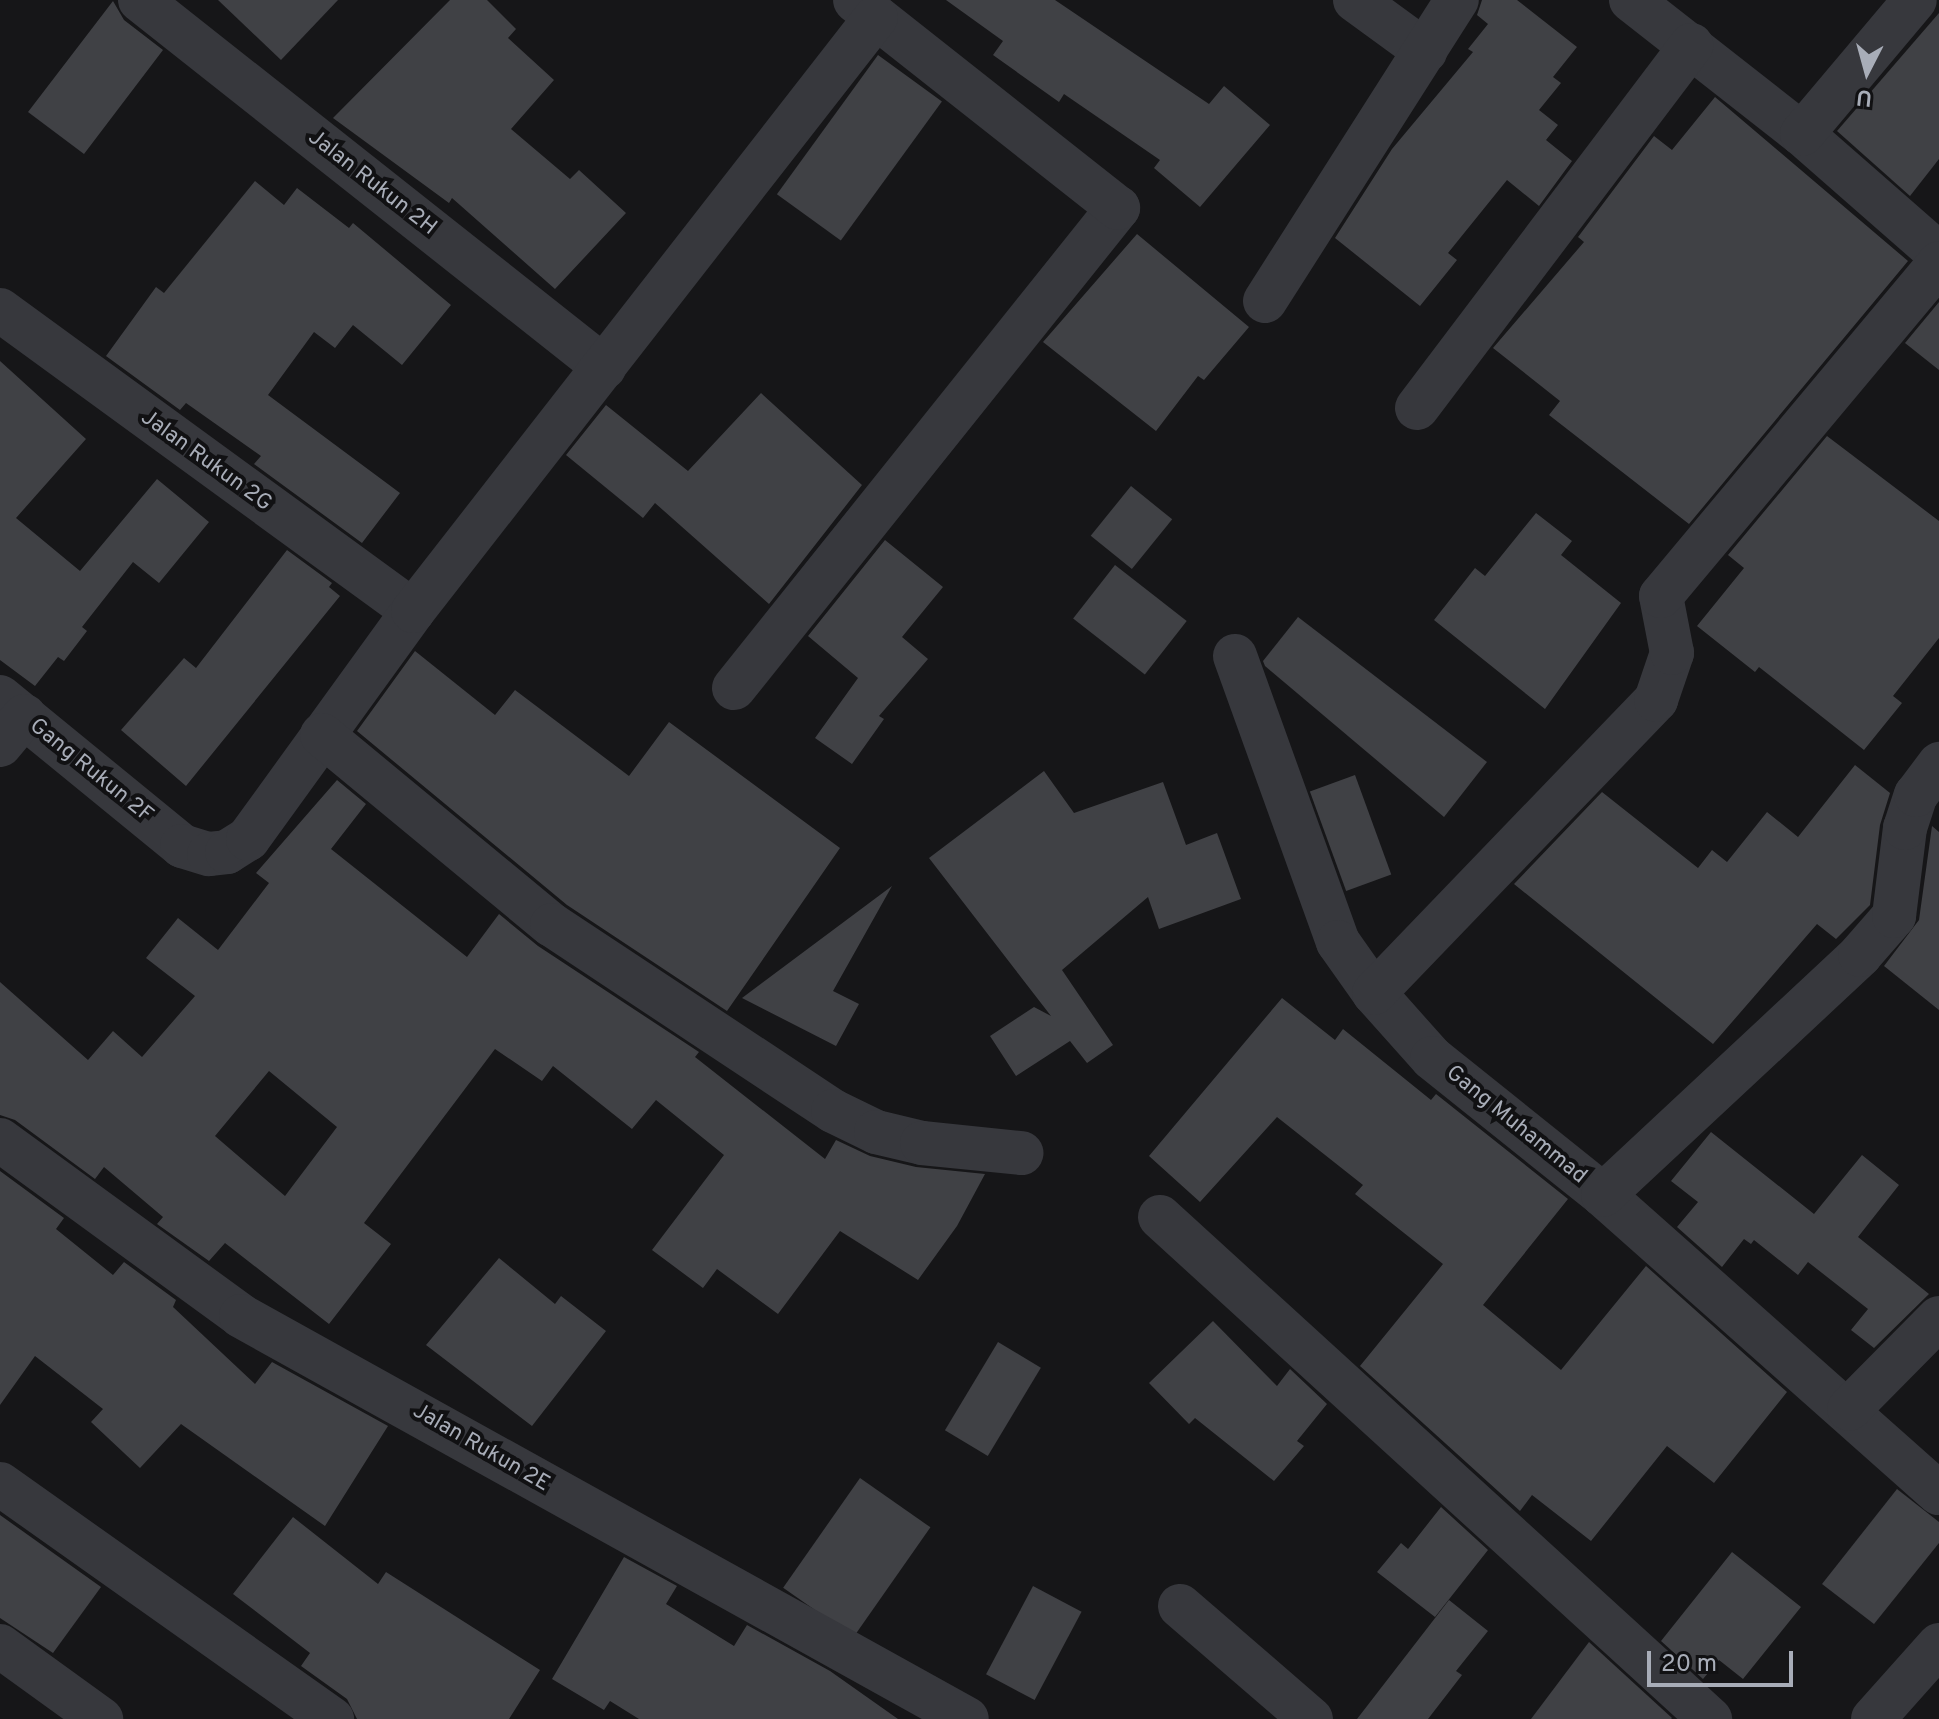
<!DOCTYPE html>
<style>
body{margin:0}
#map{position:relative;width:1939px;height:1719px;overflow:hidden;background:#161618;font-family:Overpass,sans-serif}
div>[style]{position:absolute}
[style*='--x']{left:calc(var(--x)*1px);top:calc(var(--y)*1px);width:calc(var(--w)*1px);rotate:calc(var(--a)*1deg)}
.building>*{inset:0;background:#404145;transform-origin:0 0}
.street>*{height:44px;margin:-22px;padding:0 22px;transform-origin:22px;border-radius:22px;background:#37383d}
span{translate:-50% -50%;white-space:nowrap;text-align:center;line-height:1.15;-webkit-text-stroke:8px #111113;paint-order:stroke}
.street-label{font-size:22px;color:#a8adb8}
.north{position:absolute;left:1827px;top:32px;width:80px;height:80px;-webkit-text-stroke:6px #111113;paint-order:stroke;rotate:186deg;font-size:22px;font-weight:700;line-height:32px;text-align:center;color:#a8adb8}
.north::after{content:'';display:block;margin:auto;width:28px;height:36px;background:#a8adb8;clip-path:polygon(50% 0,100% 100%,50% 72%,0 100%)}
.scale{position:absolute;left:1647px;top:1651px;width:146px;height:36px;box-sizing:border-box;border:4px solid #a8adb8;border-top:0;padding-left:10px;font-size:24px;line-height:28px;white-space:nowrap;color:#a8adb8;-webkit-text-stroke:6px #111113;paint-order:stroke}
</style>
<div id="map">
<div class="building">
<i style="clip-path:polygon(218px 0,338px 0,281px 60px)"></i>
<i style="clip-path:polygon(450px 0,487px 0,516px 29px,508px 38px,554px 80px,511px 129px,570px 179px,579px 170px,626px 213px,555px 289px,452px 198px,449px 203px,333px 118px)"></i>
<i style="clip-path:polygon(946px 0,1055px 0,1209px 104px,1224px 86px,1270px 125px,1200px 207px,1154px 168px,1160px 160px,1064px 94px,1059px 102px,993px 55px,1003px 41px)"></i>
<i style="clip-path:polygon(1482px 0,1517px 0,1577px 47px,1553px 77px,1561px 83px,1539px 110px,1558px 125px,1546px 140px,1572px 161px,1539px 206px,1507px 180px,1448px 253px,1457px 260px,1420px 306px,1335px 238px,1392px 149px,1473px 52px,1468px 49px,1488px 24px,1477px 15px)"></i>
<i style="clip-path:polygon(113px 1px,124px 20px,163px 50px,84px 154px,28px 112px)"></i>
<i style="clip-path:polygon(1939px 13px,1939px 159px,1910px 196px,1837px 131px)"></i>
<i style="left:878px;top:55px;width:79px;height:172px;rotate:36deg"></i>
<i style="clip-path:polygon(1715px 97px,1908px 261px,1689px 524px,1549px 415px,1560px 401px,1493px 348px,1584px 242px,1578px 237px,1654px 136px,1672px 150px)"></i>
<i style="clip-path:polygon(255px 181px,284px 205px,297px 188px,349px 228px,353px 223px,451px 305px,402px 365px,353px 325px,335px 348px,314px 332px,268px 395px,400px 493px,362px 543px,254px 464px,261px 456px,186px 403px,180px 410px,106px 356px,156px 287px,164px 293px)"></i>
<i style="clip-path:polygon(1137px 234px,1249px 327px,1204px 380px,1198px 376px,1156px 431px,1043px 342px)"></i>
<i style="clip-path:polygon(1939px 302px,1939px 370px,1905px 343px)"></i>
<i style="clip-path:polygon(0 361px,86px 439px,16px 518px,80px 571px,157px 479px,209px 522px,159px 583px,133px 562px,82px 627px,87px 631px,64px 661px,58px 657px,35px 686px,0 660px)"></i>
<i style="clip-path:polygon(761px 393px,862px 485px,769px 604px,655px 503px,643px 518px,566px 455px,606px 405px,688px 471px)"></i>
<i style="clip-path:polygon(1827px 436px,1939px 521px,1939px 638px,1893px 696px,1902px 703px,1864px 750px,1759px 667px,1755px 672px,1697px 626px,1744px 568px,1728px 555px)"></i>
<i style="left:1131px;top:486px;width:53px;height:64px;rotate:39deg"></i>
<i style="clip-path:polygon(1536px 513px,1572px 541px,1561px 555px,1621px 603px,1545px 709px,1434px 620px,1475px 568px,1485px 576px)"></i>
<i style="clip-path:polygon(885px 540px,943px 587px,902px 637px,928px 659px,879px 716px,884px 719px,852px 764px,815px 738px,858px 678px,808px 636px)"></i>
<i style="clip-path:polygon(287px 550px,332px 583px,329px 587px,340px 596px,186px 786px,121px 730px,184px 658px,196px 668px)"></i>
<i style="left:1115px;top:565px;width:91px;height:68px;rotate:38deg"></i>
<i style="clip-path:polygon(1298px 617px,1487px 762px,1444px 817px,1265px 666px,1263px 661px)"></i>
<i style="clip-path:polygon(415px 651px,495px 715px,515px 690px,629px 776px,669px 722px,840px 848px,727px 1011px,567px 905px,357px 731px)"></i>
<i style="clip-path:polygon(1855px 765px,1890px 793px,1880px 825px,1870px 905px,1836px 939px,1817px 924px,1713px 1044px,1514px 884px,1602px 792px,1698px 868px,1712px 850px,1727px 862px,1767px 812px,1798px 837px)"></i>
<i style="clip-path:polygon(1044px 771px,1074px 813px,1163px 782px,1186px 845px,1217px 833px,1241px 899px,1159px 929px,1148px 897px,1062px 970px,1113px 1045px,1087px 1063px,1070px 1041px,1016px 1076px,990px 1036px,1034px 1007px,1051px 1016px,929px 858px)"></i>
<i style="left:1355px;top:775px;width:106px;height:48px;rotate:70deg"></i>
<i style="clip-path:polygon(evenodd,337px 780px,366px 804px,331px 849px,467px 957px,499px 914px,538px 946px,699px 1052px,695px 1057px,825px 1159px,836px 1140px,870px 1156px,916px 1167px,985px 1174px,957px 1226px,918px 1280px,840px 1231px,778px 1314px,717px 1269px,703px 1288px,652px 1250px,724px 1155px,656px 1100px,632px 1129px,553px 1066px,542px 1081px,495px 1049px,364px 1223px,391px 1244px,329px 1324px,225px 1243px,209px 1261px,157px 1224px,163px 1217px,104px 1167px,95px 1179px,15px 1120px,0 1115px,0 982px,88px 1060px,113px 1031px,142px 1057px,195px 996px,146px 958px,178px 918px,218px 950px,269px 883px,256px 873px,337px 780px,269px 1071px,337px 1127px,285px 1196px,215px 1136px,269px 1071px)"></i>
<i style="clip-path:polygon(1932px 826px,1939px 832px,1939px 1010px,1884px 966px,1919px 920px)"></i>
<i style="clip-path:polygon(892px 886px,833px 991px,859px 1004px,836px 1046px,742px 998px)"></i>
<i style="clip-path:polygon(1282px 998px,1335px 1040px,1343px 1029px,1431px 1100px,1436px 1094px,1568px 1199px,1483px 1305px,1561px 1370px,1646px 1266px,1787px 1392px,1714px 1483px,1667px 1446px,1591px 1541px,1532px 1495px,1520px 1511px,1360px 1366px,1443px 1264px,1355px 1194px,1363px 1185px,1277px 1117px,1200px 1202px,1149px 1156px)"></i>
<i style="clip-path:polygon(1711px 1132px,1814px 1214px,1862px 1155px,1899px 1185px,1858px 1237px,1929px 1294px,1874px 1348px,1851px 1330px,1868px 1309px,1808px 1262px,1798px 1275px,1754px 1240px,1751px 1244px,1744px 1239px,1722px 1267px,1677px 1227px,1698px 1202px,1671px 1181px)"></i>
<i style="clip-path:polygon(0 1171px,64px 1218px,56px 1229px,113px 1275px,124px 1262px,176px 1300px,173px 1307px,255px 1384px,272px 1362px,388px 1426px,325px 1526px,181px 1424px,140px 1468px,91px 1422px,103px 1409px,35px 1356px,0 1405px)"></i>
<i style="clip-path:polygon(499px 1258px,555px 1304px,561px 1296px,606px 1331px,532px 1426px,426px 1345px)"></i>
<i style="clip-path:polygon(1213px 1321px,1277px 1386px,1290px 1369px,1327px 1404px,1297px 1441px,1304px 1446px,1274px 1481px,1195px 1418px,1189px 1424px,1149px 1383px)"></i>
<i style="left:998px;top:1342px;width:50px;height:103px;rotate:31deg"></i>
<i style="left:860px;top:1478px;width:86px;height:134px;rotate:35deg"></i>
<i style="clip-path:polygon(1897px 1489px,1939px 1522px,1939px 1543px,1874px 1624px,1822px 1584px)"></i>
<i style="clip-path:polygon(1441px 1507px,1488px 1550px,1435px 1617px,1377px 1572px,1401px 1543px,1408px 1549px)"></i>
<i style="clip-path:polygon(0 1515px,101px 1587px,53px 1653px,0 1618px)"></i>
<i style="clip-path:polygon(293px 1517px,378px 1584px,386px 1572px,540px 1670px,509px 1719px,357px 1719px,347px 1699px,301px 1666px,310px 1653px,233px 1594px)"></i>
<i style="clip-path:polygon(1732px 1552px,1801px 1607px,1743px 1679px,1719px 1660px,1703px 1679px,1661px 1641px)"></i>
<i style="clip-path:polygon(624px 1557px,677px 1586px,666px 1604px,734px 1646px,747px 1625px,830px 1671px,898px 1719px,639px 1719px,610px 1701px,604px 1710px,552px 1679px)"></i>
<i style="left:1033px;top:1586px;width:55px;height:100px;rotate:28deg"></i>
<i style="clip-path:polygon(1449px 1600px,1488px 1631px,1456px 1671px,1462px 1675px,1428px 1719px,1357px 1719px)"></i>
<i style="clip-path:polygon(1589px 1642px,1672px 1718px,1671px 1719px,1531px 1719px)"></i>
</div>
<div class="street">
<i style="--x:140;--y:0;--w:592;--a:38.34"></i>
<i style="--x:1355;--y:0;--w:87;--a:36.1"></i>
<i style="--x:1631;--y:0;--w:217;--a:38.1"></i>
<i style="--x:1802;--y:134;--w:182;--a:41.2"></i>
<i style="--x:1802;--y:134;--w:175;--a:-49.9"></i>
<i style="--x:1265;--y:301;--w:357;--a:-57.5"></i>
<i style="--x:0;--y:310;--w:511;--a:36.09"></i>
<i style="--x:1417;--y:408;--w:455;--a:-52.9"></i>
<i style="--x:1235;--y:656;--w:304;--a:70.2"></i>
<i style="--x:1338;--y:942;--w:62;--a:54.8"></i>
<i style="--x:1374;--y:993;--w:87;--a:48.3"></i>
<i style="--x:1432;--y:1058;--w:219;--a:38.7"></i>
<i style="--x:1603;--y:1195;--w:449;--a:41.6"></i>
<i style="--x:734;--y:688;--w:615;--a:-51.34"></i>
<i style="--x:1118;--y:208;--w:335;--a:-141.7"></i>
<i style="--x:0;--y:697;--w:235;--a:39.3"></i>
<i style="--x:182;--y:846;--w:28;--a:17"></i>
<i style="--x:209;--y:854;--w:18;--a:-6"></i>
<i style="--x:227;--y:852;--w:25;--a:-32"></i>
<i style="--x:248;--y:839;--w:281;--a:-54.1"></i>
<i style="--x:413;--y:611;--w:753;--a:-52.06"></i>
<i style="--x:322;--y:735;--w:298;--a:39.6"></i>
<i style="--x:552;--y:925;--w:337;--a:33.5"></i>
<i style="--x:833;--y:1111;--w:48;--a:26"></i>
<i style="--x:876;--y:1132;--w:47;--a:13.4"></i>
<i style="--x:922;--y:1143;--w:100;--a:5.8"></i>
<i style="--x:0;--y:745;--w:38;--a:-50"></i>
<i style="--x:1374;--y:993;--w:407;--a:-46.1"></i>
<i style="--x:1656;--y:700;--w:50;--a:-71.2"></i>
<i style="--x:1672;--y:653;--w:58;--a:-100.9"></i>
<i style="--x:1661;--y:596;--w:434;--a:-50.1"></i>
<i style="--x:0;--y:1140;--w:298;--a:36.1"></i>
<i style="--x:241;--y:1316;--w:830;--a:29.03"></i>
<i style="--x:1603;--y:1195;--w:352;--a:-43"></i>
<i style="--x:1860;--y:955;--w:52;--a:-48.9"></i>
<i style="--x:1894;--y:916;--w:89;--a:-82.9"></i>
<i style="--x:1905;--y:828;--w:35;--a:-72"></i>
<i style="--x:1916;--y:795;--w:39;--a:-53"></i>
<i style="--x:1160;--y:1217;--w:745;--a:42.39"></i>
<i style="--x:1849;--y:1409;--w:128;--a:-45.3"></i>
<i style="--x:0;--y:1484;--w:407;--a:35.3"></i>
<i style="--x:1180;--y:1606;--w:173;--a:40.8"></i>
<i style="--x:0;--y:1646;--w:125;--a:35.9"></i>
<i style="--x:1873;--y:1719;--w:99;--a:-48.3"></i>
</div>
<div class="street-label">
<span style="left:372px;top:183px;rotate:38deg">Jalan Rukun 2H</span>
<span style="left:206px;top:461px;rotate:36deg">Jalan Rukun 2G</span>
<span style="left:91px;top:771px;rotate:39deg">Gang Rukun 2F</span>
<span style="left:1516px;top:1125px;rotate:39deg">Gang Muhammad</span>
<span style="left:481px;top:1448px;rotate:30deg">Jalan Rukun 2E</span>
</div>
<div class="north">U</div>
<div class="scale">20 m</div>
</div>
